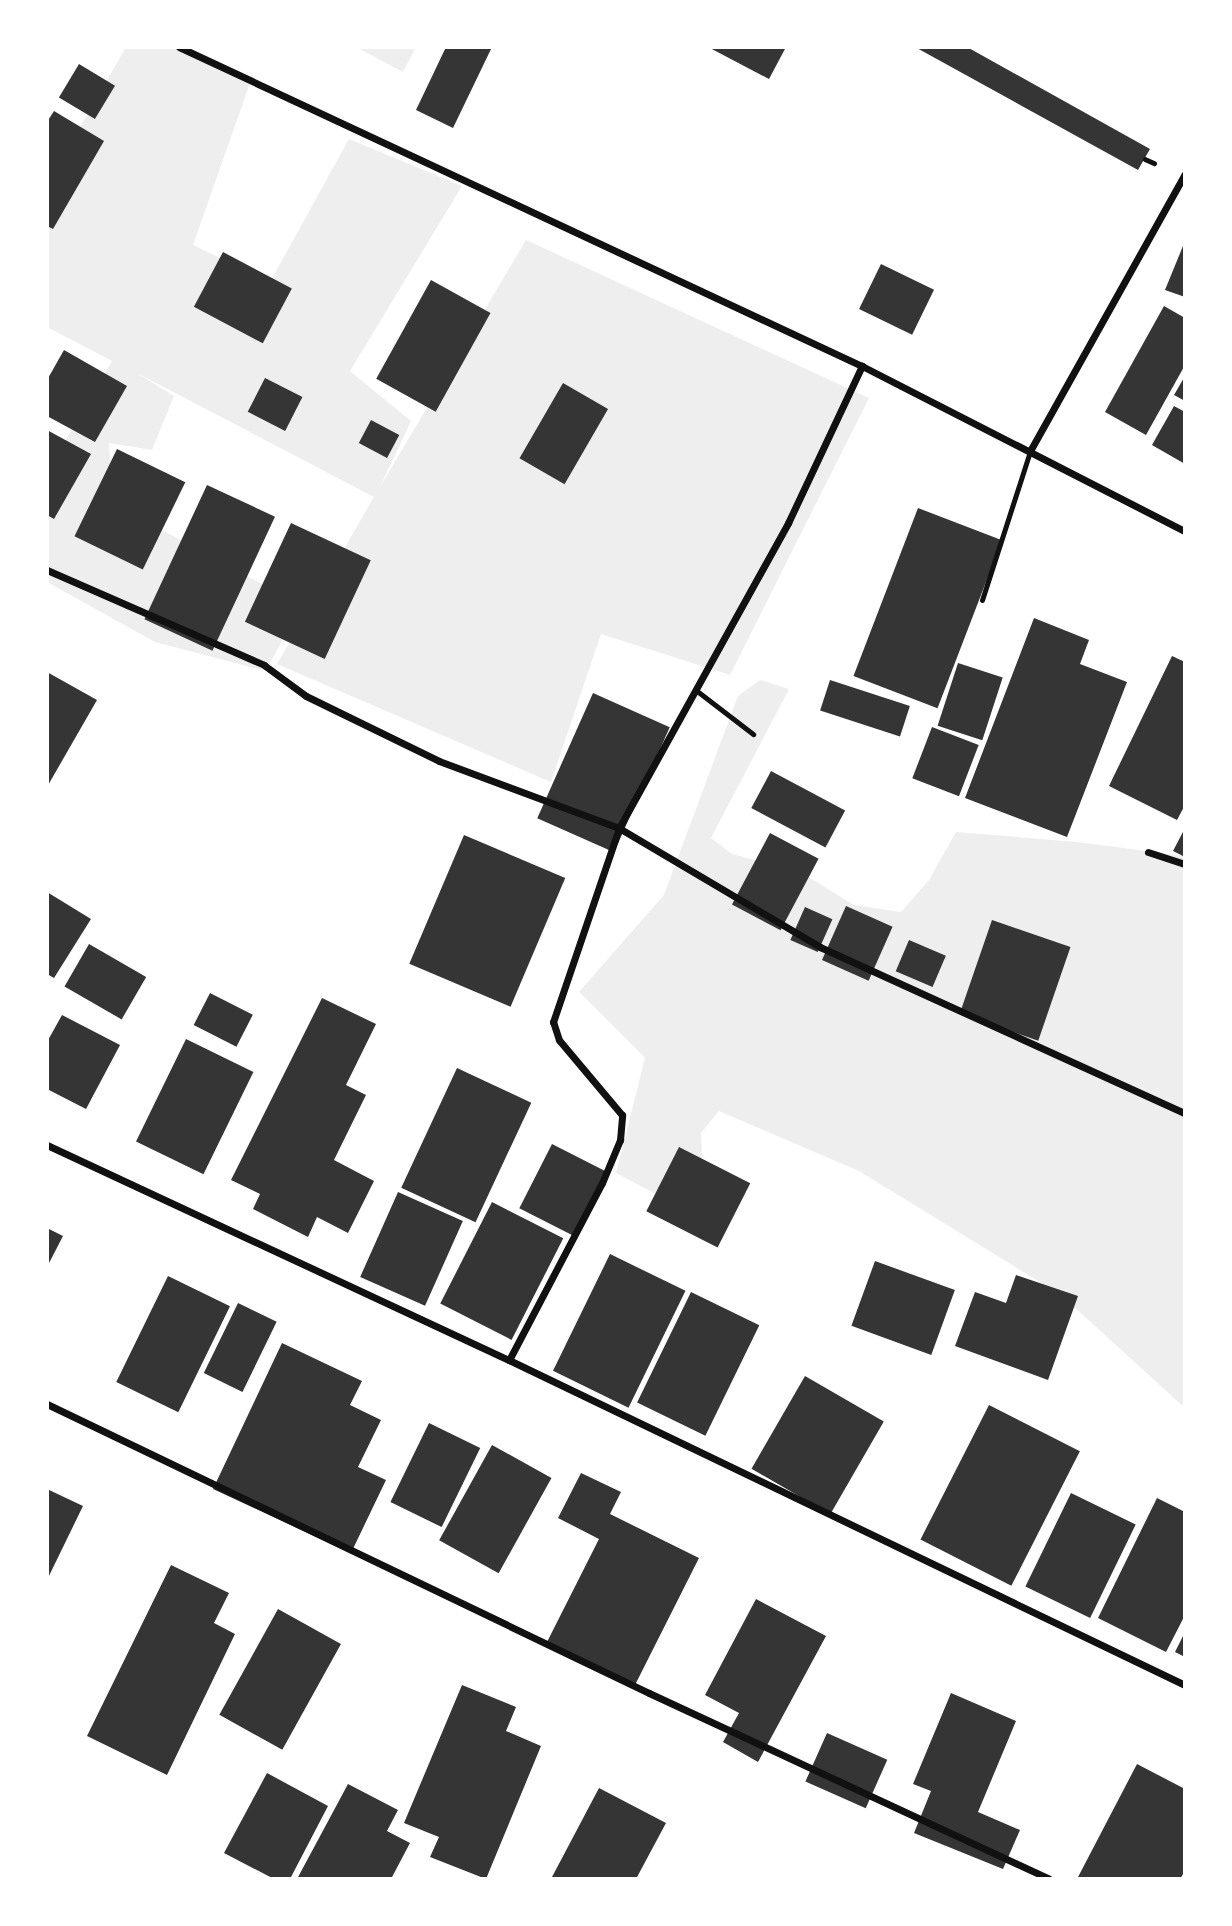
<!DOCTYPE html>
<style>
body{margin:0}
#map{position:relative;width:1232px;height:1926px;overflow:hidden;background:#fff;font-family:Manrope,sans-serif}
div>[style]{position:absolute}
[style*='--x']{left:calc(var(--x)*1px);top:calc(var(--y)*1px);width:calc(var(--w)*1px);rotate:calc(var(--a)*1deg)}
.green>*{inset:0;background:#eee}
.building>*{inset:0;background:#353535;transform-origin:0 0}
.path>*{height:4.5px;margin:-2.25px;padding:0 2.25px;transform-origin:2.25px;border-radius:2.25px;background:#111}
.service>*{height:5px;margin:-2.5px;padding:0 2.5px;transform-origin:2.5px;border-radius:2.5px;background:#111}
.minor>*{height:7px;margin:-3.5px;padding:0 3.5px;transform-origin:3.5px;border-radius:3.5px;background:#111}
span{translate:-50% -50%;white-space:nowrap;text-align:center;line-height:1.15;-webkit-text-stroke:5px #fff;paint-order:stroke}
.frame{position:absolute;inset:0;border:49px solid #fff;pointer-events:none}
</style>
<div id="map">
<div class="green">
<i style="clip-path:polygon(126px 47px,175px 47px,250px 83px,193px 245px,270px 282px,349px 139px,462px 186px,350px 371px,411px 421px,380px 487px,526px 240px,869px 398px,730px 675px,601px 634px,551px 782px,277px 664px,374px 497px,137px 373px,174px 396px,152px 450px,109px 443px,114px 504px,301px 605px,266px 671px,155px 642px,47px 582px,47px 472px,112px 361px,47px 327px,47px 148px,64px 155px)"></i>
<i style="clip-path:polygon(356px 47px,416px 47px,403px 72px)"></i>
<i style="clip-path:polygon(760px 680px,789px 689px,711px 838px,732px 854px,800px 872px,854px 905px,901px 912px,929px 880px,956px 832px,1077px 842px,1185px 856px,1185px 1408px,1061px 1295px,859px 1171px,719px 1111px,701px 1133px,703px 1172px,676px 1193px,654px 1193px,616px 1173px,645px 1058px,579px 992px,664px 895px,738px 696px)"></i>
</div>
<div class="building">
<i style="clip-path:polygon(446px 47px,492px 47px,453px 128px,416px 110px)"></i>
<i style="clip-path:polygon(708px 47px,786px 47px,769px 79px)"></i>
<i style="clip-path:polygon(915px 47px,967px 47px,1150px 149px,1138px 170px)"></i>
<i style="left:79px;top:64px;width:42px;height:39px;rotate:31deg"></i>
<i style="clip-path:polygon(54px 111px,104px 141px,53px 229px,47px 226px,47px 122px)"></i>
<i style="clip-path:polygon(1185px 241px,1185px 297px,1165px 290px)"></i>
<i style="left:223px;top:252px;width:78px;height:62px;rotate:28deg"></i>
<i style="left:881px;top:264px;width:59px;height:50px;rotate:26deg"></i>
<i style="left:431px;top:280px;width:68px;height:113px;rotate:29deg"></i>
<i style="clip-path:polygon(1164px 306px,1185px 318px,1185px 365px,1146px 435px,1105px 412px)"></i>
<i style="clip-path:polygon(64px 350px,127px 386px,95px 442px,47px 416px,47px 380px)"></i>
<i style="clip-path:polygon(1185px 376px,1185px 401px,1174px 395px)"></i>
<i style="left:265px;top:378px;width:42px;height:38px;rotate:27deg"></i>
<i style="left:563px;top:383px;width:52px;height:87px;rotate:30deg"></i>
<i style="clip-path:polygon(1174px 406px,1185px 412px,1185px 464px,1152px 445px)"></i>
<i style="left:371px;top:420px;width:32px;height:26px;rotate:28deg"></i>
<i style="clip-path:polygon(47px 430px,91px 454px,54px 519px,47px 515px)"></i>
<i style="left:117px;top:449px;width:76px;height:97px;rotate:26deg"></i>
<i style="left:207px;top:485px;width:75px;height:148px;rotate:25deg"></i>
<i style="left:918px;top:508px;width:90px;height:180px;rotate:21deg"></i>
<i style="left:291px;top:523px;width:88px;height:109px;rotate:25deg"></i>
<i style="clip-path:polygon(1034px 618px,1089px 640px,1080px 664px,1127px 682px,1067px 837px,965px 798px)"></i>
<i style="clip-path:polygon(1172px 656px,1185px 662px,1185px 805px,1177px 820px,1109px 786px)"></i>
<i style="left:958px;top:663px;width:47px;height:66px;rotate:18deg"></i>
<i style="clip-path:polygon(47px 672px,97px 700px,47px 787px)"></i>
<i style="left:830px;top:680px;width:84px;height:32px;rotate:18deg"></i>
<i style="left:593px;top:693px;width:84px;height:137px;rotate:24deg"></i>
<i style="left:932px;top:727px;width:50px;height:55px;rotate:21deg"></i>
<i style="left:771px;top:771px;width:84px;height:42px;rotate:28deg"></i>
<i style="clip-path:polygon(1185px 828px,1185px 857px,1173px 851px)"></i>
<i style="left:770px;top:833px;width:55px;height:81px;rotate:28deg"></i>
<i style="left:464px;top:835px;width:110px;height:140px;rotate:23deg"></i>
<i style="clip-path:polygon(47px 892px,91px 919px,54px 978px,47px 974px)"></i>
<i style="left:846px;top:906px;width:51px;height:59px;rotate:24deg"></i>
<i style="left:805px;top:907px;width:30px;height:36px;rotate:24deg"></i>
<i style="left:992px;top:920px;width:83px;height:99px;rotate:19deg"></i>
<i style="left:909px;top:940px;width:40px;height:34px;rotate:23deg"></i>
<i style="left:89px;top:944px;width:66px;height:49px;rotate:30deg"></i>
<i style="left:210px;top:993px;width:48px;height:36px;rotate:27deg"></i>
<i style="clip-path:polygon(322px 998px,376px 1024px,346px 1085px,366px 1095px,334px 1160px,374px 1181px,348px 1233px,317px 1217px,308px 1237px,253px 1209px,260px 1194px,231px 1180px)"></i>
<i style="clip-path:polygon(62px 1015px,120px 1045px,86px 1109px,47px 1089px,47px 1042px)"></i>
<i style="left:186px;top:1039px;width:75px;height:114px;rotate:26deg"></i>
<i style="left:457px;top:1068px;width:82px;height:132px;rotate:25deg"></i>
<i style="left:552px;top:1144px;width:64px;height:72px;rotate:27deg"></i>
<i style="left:679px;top:1147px;width:80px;height:72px;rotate:27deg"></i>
<i style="left:398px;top:1192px;width:71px;height:93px;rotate:24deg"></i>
<i style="left:492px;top:1202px;width:80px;height:114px;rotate:27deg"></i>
<i style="clip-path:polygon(47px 1228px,63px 1236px,47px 1267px)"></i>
<i style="left:610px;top:1254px;width:84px;height:130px;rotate:26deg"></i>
<i style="left:875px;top:1261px;width:85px;height:69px;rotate:20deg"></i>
<i style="clip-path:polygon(1016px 1275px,1078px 1296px,1048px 1380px,955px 1346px,975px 1292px,1006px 1303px)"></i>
<i style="left:168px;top:1276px;width:69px;height:118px;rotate:26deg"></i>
<i style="left:691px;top:1292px;width:76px;height:123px;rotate:26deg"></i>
<i style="left:238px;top:1303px;width:43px;height:78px;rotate:26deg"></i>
<i style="clip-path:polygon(282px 1343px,362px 1381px,350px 1405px,381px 1420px,358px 1467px,386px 1480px,351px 1553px,213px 1489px)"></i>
<i style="left:805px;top:1376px;width:91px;height:107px;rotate:30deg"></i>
<i style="left:989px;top:1405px;width:102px;height:151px;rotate:27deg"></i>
<i style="left:429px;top:1423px;width:57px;height:88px;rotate:26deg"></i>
<i style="left:492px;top:1445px;width:68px;height:109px;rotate:29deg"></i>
<i style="clip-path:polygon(581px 1473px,621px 1492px,610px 1514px,699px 1558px,635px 1685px,547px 1642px,599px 1539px,558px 1518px)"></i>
<i style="clip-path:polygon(47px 1489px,83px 1506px,47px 1580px)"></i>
<i style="left:1071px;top:1493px;width:72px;height:104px;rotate:26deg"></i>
<i style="clip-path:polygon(1157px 1498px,1185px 1512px,1185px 1615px,1166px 1652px,1098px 1618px)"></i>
<i style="clip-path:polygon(171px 1565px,229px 1593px,214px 1623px,235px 1634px,167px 1775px,87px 1736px)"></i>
<i style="clip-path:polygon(756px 1599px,826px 1636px,758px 1762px,723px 1742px,739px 1713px,705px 1695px)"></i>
<i style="left:278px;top:1609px;width:72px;height:121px;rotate:29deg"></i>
<i style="clip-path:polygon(1185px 1632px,1185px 1657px,1175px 1652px)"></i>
<i style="clip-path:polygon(462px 1685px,516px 1707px,506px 1731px,541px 1746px,486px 1879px,430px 1857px,439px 1837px,404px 1823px)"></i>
<i style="clip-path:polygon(951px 1693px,1016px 1721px,978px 1812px,1020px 1830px,1003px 1869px,914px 1833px,931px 1791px,913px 1784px)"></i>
<i style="left:827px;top:1733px;width:66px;height:53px;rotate:24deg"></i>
<i style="clip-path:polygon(1137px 1764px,1185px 1789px,1185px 1871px,1180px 1879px,1077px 1879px)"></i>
<i style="clip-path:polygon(267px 1773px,328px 1806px,290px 1879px,274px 1879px,224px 1853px)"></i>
<i style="clip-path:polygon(348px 1784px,398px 1810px,387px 1831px,410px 1843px,391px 1879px,297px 1879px)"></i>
<i style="clip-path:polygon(599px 1788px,666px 1823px,636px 1879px,556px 1879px,552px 1877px)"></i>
</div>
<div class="path">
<i style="--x:1145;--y:159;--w:10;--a:24"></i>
</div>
<div class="service">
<i style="--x:982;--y:600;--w:157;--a:-72.1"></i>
<i style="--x:697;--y:691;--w:71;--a:37.5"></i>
</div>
<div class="minor">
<i style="--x:179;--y:47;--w:754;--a:25.04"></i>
<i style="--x:862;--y:366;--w:363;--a:27.1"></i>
<i style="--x:1030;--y:451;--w:317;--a:-60.8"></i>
<i style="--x:47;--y:570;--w:237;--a:23.6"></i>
<i style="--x:264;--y:665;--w:52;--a:36.4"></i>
<i style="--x:306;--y:696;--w:148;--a:26"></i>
<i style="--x:439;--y:761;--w:192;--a:20.4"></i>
<i style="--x:619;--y:828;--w:234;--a:30.6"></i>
<i style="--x:820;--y:947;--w:401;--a:24.5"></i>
<i style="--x:1148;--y:852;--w:39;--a:18"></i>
<i style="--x:47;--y:1145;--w:510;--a:24.96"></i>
<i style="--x:509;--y:1360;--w:750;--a:25.68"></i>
<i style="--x:509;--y:1360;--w:200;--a:-62.3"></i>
<i style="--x:602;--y:1183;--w:47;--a:-67.3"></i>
<i style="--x:620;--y:1140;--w:25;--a:-85"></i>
<i style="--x:622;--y:1115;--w:98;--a:-130"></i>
<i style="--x:559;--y:1040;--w:19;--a:-108"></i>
<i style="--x:553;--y:1022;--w:205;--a:-71.2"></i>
<i style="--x:619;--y:828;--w:349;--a:-61"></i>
<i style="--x:788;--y:523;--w:174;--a:-64.8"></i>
<i style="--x:47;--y:1404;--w:668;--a:25.64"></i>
<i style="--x:649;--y:1693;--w:441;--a:24.9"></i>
</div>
<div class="frame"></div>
</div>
